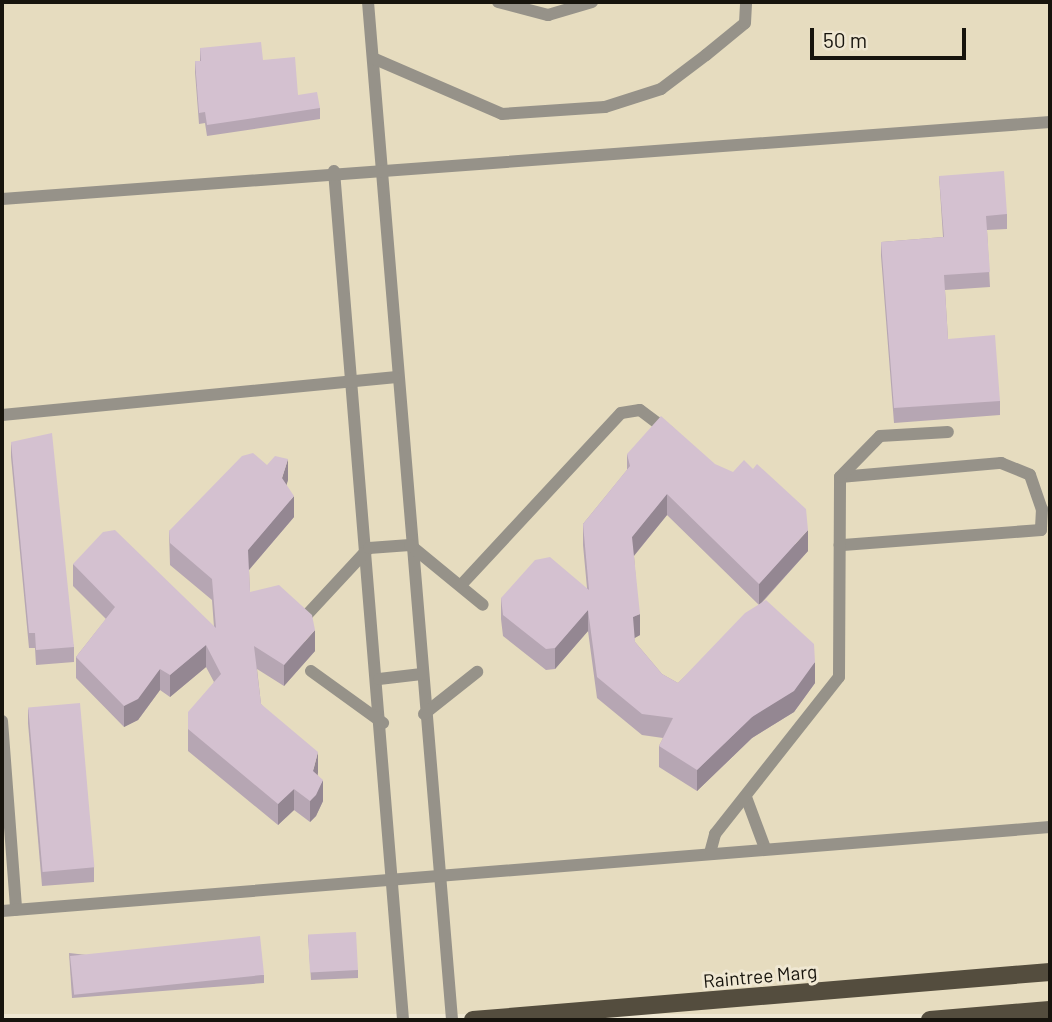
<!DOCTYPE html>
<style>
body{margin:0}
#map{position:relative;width:1052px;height:1022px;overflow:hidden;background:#efe7d2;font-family:Barlow,sans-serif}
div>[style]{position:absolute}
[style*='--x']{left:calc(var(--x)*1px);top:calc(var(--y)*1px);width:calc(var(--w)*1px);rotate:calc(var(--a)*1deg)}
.built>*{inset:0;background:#e6dcbf;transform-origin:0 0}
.lane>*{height:12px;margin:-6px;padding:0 6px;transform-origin:6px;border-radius:6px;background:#969289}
.primary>*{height:18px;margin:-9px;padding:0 9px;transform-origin:9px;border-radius:9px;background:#544d3e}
.wall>*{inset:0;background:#b6a6b3}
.shaded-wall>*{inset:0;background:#948792}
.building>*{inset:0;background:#d4c1d0;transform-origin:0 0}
span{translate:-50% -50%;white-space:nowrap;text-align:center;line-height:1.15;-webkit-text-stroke:6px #efe7d2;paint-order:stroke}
.street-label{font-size:19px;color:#17140d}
.frame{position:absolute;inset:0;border:4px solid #17140d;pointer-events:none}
.scale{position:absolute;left:810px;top:28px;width:156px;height:32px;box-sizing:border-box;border:4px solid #17140d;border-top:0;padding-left:9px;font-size:21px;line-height:24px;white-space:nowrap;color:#17140d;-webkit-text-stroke:5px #efe7d2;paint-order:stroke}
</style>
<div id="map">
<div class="built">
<i style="left:2px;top:2px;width:1048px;height:1012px"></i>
</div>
<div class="lane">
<i style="--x:368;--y:2;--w:1021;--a:85.28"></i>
<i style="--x:498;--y:2;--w:52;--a:14.6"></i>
<i style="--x:548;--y:15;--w:46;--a:-16.5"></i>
<i style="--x:375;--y:59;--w:138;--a:23.4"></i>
<i style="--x:502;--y:114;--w:103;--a:-3.9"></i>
<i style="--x:605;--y:107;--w:59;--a:-17.8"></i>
<i style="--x:661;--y:89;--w:56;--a:-37.1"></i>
<i style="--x:706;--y:55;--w:50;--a:-39.4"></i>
<i style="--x:745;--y:23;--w:21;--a:-87"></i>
<i style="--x:334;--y:171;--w:852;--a:85.35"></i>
<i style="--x:2;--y:199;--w:1051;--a:-4.2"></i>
<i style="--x:2;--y:415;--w:394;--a:-5.5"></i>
<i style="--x:840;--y:477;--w:162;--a:-5"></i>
<i style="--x:1001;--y:463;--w:31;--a:22"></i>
<i style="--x:1030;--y:475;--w:36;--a:71"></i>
<i style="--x:1042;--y:509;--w:21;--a:93"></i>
<i style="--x:1041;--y:530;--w:202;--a:175.7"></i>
<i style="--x:462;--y:584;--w:233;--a:-47.1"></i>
<i style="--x:621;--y:413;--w:19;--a:-9"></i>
<i style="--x:640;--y:410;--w:36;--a:37"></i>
<i style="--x:303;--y:619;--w:97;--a:-47.1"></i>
<i style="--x:369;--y:548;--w:41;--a:-4.2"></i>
<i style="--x:410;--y:545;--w:94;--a:39.4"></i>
<i style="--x:311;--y:671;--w:89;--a:35.8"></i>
<i style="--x:379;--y:679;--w:43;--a:-6.6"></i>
<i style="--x:424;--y:714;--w:68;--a:-38.4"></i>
<i style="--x:2;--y:721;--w:189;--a:85.7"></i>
<i style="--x:746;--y:797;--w:54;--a:69.6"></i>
<i style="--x:710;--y:853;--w:20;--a:-75"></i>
<i style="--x:715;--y:834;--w:200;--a:-51.7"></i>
<i style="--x:839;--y:677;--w:200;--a:-89.7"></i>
<i style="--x:840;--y:477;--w:57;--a:-45.7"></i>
<i style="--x:880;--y:436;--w:68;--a:-3.4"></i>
<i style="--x:2;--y:911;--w:1051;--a:-4.58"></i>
</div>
<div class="primary">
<i style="--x:473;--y:1020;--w:579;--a:-4.76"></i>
<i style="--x:930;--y:1020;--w:120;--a:-4.8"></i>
</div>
<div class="wall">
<i style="clip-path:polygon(200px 48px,263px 60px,298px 95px,320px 108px,320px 119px,207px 136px,205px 123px,199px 124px,195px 72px,195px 61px,200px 61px)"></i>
<i style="clip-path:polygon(939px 176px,1007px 214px,1007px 229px,987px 230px,990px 287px,945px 290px,948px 339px,1000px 401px,1000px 415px,894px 423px,881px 256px,881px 242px,943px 237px)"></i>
<i style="clip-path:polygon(11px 442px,74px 647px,74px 662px,36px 665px,35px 648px,29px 648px,11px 457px)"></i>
<i style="clip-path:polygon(evenodd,627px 454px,808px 551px,761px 604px,815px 683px,794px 712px,752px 738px,697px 791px,659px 767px,659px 746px,663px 738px,642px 735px,597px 698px,588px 631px,555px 669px,546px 670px,503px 636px,501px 619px,501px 598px,587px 588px,583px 545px,583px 524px,627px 470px,627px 454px,667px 515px,759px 605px,678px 683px,662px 674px,635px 642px,634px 638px,640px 635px,634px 556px,667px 515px)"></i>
<i style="clip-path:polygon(288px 480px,286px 485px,294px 517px,249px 570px,250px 592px,315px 651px,284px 686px,257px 669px,261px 704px,318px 775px,323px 801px,316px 816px,310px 822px,294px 810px,278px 825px,188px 751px,188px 729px,214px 682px,206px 667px,170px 697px,160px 690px,138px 720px,124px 727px,76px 678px,76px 657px,106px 619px,73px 586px,73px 564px,214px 627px,212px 600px,170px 565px,169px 531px)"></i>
<i style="clip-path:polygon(28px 708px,94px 867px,94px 882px,42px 886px,28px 723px)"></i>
<i style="clip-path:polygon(308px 935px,358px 970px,358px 978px,311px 980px)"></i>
<i style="clip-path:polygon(69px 953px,264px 975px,264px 983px,72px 998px)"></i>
</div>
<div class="shaded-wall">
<i style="clip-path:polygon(288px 459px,288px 480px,282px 500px,282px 478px)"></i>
<i style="clip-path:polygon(667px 494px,667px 515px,632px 558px,632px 537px)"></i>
<i style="clip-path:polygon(294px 496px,294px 517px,248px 571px,248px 550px)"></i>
<i style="clip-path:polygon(808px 530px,808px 551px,759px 605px,759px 584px)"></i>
<i style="clip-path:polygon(588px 610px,588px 631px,555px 669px,555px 648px)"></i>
<i style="clip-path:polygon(640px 614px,640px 635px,633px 639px,633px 617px)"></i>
<i style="clip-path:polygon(315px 630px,315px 651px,284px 686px,284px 665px)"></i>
<i style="clip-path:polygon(206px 645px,206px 667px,170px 697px,170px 675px)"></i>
<i style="clip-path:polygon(815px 662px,815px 683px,794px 712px,752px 738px,697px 791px,697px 770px,752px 717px)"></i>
<i style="clip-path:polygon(160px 669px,160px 690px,138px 720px,124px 727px,124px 706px)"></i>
<i style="clip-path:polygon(318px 752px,318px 773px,313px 792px,313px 771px)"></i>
<i style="clip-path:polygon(323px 780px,323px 801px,316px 816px,310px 822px,310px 801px)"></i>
<i style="clip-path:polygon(294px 789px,294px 810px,278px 825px,278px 804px)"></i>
</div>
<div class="building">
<i style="clip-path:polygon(261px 42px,263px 60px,295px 57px,298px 95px,317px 92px,320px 108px,207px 125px,205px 112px,199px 113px,195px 61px,201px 61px,200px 48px)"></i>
<i style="clip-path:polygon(1004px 171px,1007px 214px,986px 216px,990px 272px,944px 275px,948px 339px,995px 335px,1000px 401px,894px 408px,881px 242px,944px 237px,939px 176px)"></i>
<i style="clip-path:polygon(661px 416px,715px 464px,733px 472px,744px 460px,753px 469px,757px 464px,806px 509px,808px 530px,759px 584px,667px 494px,632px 537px,640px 614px,633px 617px,635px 642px,662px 674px,678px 683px,745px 613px,766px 600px,814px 644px,815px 662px,794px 691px,752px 717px,697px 770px,659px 746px,673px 718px,642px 714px,597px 677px,588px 610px,555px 648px,546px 649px,503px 615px,501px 598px,535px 560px,550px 557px,589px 590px,583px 524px,630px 466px,627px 454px)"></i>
<i style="clip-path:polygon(52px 433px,74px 647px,36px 650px,35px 633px,29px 633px,11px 442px)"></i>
<i style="clip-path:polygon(253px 453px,267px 465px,275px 456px,288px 459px,282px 478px,294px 496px,248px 550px,250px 592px,279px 585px,312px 615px,315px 630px,284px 665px,254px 646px,261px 704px,318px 752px,313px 771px,323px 780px,316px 795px,310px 801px,294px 789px,278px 804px,188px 729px,188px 712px,221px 674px,206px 645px,170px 675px,160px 669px,138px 699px,124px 706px,76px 657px,115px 607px,73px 564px,103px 532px,115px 530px,216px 628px,212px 579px,170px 543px,169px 531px,242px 456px)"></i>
<i style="left:80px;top:703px;width:165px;height:52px;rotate:85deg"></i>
<i style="left:356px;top:932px;width:38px;height:48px;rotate:87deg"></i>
<i style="left:260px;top:936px;width:39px;height:191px;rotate:84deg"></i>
</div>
<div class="street-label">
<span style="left:760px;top:976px;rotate:-5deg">Raintree Marg</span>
</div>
<div class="frame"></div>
<div class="scale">50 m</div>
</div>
